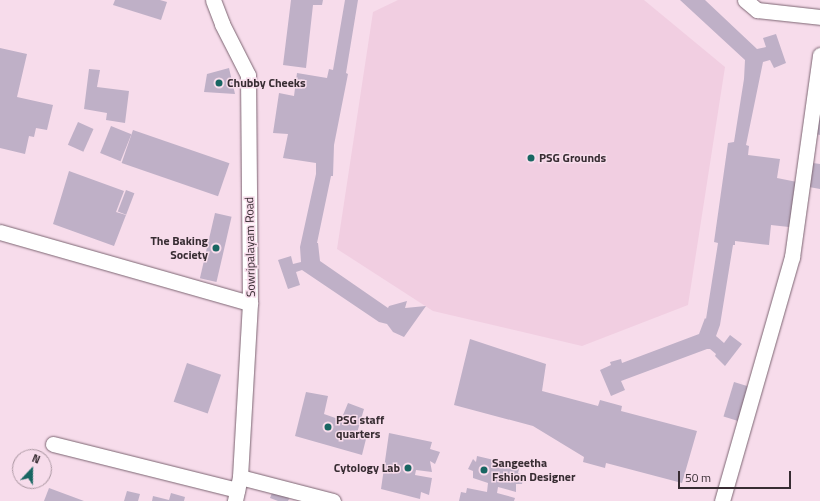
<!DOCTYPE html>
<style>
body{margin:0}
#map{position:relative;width:820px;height:501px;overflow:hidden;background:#f7dceb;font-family:"Titillium Web",sans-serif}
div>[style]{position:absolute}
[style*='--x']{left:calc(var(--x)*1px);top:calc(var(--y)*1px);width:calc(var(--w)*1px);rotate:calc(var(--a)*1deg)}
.built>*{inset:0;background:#f1cee1}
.building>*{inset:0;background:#bfb0c7;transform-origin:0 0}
.roads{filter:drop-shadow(0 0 1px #7c6572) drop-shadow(0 0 1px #7c6572)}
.minor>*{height:15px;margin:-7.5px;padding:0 7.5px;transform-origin:7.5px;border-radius:7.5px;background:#fff}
.dots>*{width:11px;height:11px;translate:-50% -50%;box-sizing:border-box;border:2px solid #f7dceb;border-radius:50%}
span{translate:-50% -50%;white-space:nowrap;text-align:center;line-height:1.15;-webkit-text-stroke:3px #f7dceb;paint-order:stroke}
.poi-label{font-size:12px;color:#372c32;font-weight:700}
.left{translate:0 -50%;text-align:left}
.right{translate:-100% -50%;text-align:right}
.street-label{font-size:12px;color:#372c32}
.north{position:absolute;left:12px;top:449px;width:40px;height:40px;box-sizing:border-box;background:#f7dceb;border:1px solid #aa96a1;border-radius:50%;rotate:22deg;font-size:11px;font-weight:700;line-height:16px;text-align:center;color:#372c32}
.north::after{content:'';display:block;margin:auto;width:14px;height:18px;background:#186662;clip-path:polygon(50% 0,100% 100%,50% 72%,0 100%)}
.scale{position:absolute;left:678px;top:471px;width:113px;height:18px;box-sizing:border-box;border:2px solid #372c32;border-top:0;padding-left:5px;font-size:12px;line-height:14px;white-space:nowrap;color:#372c32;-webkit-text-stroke:3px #f7dceb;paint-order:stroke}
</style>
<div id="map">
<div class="built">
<i style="clip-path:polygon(398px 0,644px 0,725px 67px,688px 305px,582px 346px,433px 311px,337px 249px,373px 12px)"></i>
</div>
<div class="building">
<i style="clip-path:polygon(115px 0,160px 0,167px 2px,161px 20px,113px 5px)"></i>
<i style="clip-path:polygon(291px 0,323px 0,322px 5px,313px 5px,306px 68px,283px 65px)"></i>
<i style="clip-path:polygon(345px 0,358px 0,346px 73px,348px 74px,334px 145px,333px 176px,331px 176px,317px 243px,318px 243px,320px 261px,388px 308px,389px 306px,407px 301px,405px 308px,426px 306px,404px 337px,393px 332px,387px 324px,379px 322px,302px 270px,296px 272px,300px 285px,288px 289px,278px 260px,291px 256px,293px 264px,301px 262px,300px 247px,316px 174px,316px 163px,283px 158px,288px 134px,273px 133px,279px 93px,294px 96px,297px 73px,327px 78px,329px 69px,333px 70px)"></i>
<i style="clip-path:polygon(680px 0,705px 0,757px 49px,766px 47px,763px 38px,776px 34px,786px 63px,774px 68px,770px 60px,763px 62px,746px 145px,749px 146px,748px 155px,780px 159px,777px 178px,797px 182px,789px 227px,771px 225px,769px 245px,735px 241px,735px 245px,733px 245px,720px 325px,716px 336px,724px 343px,730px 335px,742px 344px,725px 366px,715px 356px,716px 354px,710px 349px,707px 349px,621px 381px,625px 390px,611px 396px,600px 370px,611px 365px,610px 362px,621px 359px,622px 363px,699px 334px,705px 318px,706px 319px,718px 243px,714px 242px,728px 143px,734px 142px,744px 79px,745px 60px)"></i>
<i style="clip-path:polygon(0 48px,27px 54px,17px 97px,53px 105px,47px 130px,36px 128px,34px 137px,29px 136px,25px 154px,0 148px)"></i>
<i style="clip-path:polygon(229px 68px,235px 94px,204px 92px,207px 74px)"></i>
<i style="clip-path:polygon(89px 69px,100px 70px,97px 87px,129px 91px,125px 123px,106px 120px,107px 113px,84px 109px)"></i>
<i style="clip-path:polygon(819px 116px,820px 117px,820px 135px,816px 134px)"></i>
<i style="left:78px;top:122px;width:17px;height:25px;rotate:24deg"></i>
<i style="left:111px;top:126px;width:22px;height:29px;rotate:22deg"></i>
<i style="left:133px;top:130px;width:102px;height:35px;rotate:19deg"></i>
<i style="clip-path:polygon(813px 163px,820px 164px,820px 189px,809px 187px)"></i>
<i style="clip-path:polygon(69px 171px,124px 191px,116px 212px,126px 215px,114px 246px,53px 224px)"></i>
<i style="left:126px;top:190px;width:9px;height:23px;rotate:21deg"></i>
<i style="left:215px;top:213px;width:17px;height:67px;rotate:13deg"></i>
<i style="clip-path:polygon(470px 339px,546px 364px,542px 391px,598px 406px,600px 400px,622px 406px,621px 411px,697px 431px,682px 483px,606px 463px,605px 468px,583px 462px,584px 457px,533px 426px,454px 405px)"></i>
<i style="left:187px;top:363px;width:36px;height:41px;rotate:19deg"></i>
<i style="left:734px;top:382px;width:17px;height:36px;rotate:17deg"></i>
<i style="clip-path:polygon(306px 392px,328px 396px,324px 414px,341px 420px,348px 403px,364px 409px,357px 433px,366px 439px,362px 455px,295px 436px)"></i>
<i style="clip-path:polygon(389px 433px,432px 442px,430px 449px,440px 452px,435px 464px,430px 461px,432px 472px,416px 470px,415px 475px,432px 478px,429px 495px,421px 492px,420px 499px,381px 489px)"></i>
<i style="clip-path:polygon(477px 456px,520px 466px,518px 473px,524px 475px,522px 484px,516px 484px,516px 492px,498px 487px,497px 493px,515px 498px,514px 501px,459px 501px,461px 492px,466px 493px,467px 488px,487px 492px,488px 483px,473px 478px,473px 471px,468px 469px,473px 459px,476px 462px)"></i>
<i style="clip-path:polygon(49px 488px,84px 501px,44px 501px)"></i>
<i style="clip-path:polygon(274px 488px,291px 495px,288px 501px,278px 501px,270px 498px)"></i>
<i style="clip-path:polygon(127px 491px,140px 494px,138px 501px,124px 501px)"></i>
<i style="clip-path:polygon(171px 493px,185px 497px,184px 501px,152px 501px,153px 496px,169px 500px)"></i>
</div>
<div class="roads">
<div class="minor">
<i style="--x:213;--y:0;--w:26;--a:69"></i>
<i style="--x:222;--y:24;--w:57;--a:63"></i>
<i style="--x:248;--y:75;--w:228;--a:89.5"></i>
<i style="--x:250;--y:303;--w:174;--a:93.3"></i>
<i style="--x:240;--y:477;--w:25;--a:102"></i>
<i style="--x:745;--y:0;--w:16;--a:40"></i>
<i style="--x:757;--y:10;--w:63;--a:6.3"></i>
<i style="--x:0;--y:232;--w:260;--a:15.9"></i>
<i style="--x:53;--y:444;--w:190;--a:14"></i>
<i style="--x:240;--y:477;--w:96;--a:14.5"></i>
<i style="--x:722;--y:501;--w:254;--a:-74"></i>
<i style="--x:792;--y:257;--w:204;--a:-82.1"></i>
</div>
</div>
<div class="dots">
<i style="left:219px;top:83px;background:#186662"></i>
<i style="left:531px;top:158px;background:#186662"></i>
<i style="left:216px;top:248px;background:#186662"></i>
<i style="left:328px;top:427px;background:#186662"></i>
<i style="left:408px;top:468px;background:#186662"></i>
<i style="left:484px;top:470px;background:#186662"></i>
</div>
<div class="poi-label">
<span class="left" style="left:227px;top:83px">Chubby Cheeks</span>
<span class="left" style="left:539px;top:158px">PSG Grounds</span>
<span class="right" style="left:208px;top:248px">The Baking<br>Society</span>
<span class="left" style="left:336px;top:427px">PSG staff<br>quarters</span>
<span class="left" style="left:492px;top:470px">Sangeetha<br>Fshion Designer</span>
<span class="right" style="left:400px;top:468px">Cytology Lab</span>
</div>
<div class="street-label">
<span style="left:250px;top:247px;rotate:-91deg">Sowripalayam Road</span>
</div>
<div class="north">N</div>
<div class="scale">50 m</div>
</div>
